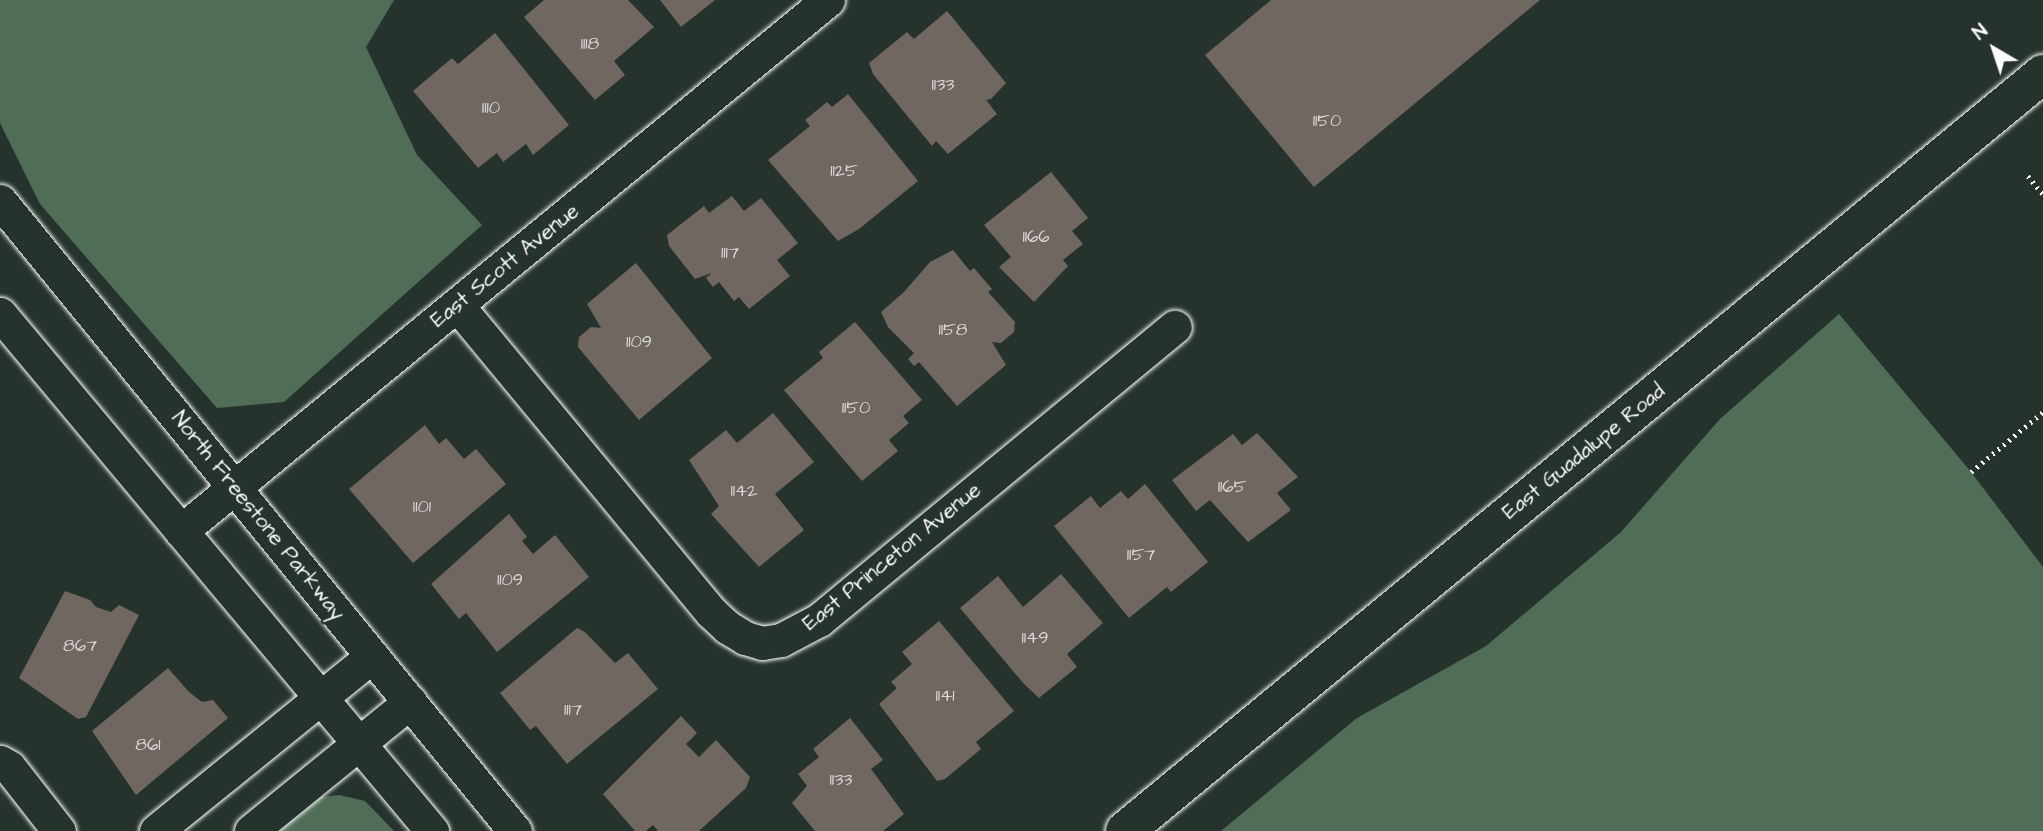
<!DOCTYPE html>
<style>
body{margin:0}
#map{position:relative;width:2043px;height:831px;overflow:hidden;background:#26332d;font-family:"Architects Daughter",sans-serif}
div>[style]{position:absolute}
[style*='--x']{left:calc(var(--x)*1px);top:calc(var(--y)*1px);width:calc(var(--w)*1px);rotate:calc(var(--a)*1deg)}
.green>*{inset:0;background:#506e57}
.building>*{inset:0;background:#6f6760}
.path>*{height:4.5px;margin-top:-2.25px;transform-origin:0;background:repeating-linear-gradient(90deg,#fff 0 2px,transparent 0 7px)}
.roads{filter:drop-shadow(0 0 2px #fff) drop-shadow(0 0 2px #fff)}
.street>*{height:33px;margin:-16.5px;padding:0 16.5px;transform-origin:16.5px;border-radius:16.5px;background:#26332d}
.secondary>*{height:38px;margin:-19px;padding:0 19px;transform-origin:19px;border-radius:19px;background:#26332d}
span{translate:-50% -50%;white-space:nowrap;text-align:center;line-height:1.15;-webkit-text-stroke:5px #26332d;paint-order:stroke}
.number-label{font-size:18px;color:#dbd9d7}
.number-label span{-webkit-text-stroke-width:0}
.street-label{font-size:21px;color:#fff}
.north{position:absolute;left:1959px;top:14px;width:70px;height:70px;-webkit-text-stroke:5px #26332d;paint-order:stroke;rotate:321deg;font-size:19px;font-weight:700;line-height:28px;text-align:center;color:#fff}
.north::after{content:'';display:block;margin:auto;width:24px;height:32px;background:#fff;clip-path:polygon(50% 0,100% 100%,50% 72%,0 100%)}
</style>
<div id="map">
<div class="green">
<i style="clip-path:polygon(0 0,394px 0,366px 47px,417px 155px,482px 225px,284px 402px,217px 408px,40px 204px,0 123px)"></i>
<i style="clip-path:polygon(1839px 314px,1971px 472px,2043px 567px,2043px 831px,1221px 831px,1357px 718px,1486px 646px,1621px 532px,1720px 419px)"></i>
<i style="clip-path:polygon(339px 795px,365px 801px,394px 831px,280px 831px,321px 797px)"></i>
</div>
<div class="building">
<i style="clip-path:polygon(544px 0,628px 0,654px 27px,614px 61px,625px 75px,595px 100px,524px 17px)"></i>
<i style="clip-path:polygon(660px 0,715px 0,681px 27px)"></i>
<i style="clip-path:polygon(1271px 0,1540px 0,1314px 187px,1205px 55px)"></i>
<i style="clip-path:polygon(947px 11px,1006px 83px,991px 99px,986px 100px,997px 114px,948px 154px,936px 141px,932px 146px,873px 74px,869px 63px,907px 32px,914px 39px)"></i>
<i style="clip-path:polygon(495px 33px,569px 125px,533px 155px,526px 144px,503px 162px,497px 153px,478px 168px,413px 91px,452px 58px,458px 64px)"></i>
<i style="clip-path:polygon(848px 94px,918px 181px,859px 229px,838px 241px,768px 160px,810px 126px,805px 120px,827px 102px,832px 107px)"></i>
<i style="clip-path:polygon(1051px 172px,1088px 218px,1072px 231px,1083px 244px,1063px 260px,1068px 266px,1034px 302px,999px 267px,1011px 257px,984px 225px)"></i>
<i style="clip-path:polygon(732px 196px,744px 211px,761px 198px,798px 243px,777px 260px,790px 276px,749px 309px,739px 297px,734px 301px,719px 282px,713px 287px,706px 278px,712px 273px,695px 279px,669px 246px,667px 235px,704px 206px,709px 213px)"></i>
<i style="clip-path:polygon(953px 250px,970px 271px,974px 268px,992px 289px,988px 292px,1015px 322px,1014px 332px,1001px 343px,992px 342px,1006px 365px,957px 406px,919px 362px,914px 366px,908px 359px,914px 353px,888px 327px,881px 312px,904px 292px,930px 262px)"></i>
<i style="clip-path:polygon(636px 263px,712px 358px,639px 420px,578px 347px,579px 337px,591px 327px,601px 328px,587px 304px)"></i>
<i style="clip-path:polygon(855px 322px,922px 400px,903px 416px,909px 423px,889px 440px,898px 451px,862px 481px,784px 390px,823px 358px,819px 352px)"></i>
<i style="clip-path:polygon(773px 413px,814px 462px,775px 494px,804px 530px,759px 567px,711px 514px,719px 506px,689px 460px,726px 430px,737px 443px)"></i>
<i style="clip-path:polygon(425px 425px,439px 444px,446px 438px,464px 459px,476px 449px,506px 484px,413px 563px,349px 489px)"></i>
<i style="clip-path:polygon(1257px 433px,1298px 477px,1277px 493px,1291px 510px,1248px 542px,1210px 500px,1196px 511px,1172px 480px,1233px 434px,1242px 445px)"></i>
<i style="clip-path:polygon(1145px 484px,1208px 562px,1171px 592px,1167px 587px,1129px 618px,1054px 526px,1091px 496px,1100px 508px,1121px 491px,1128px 499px)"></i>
<i style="clip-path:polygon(509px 514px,527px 537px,522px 541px,533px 554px,555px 535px,589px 577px,497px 652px,466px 613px,459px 619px,431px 584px)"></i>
<i style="clip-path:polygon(1061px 574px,1103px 623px,1067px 654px,1077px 667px,1039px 698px,1024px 684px,960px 608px,998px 576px,1023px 607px)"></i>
<i style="clip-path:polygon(65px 591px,90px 600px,96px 607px,111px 612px,119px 605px,139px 615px,86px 717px,78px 719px,19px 678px)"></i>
<i style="clip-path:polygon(939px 621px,1014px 711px,976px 742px,981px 749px,945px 779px,937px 781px,879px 704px,897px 688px,891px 682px,912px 664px,902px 652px)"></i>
<i style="clip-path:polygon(577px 628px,585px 632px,615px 663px,628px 653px,658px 689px,567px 764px,536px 726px,530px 730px,500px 693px)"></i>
<i style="clip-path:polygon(168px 668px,189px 692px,202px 702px,213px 700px,228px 718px,136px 795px,92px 731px)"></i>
<i style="clip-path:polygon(681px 716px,697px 733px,686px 744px,699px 757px,716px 740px,750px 777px,746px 788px,699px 831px,658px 831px,653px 825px,646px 831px,635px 831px,603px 794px)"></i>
<i style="clip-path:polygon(850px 718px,883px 760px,871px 769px,904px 814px,883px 831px,815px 831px,792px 803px,807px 786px,798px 774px,819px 757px,813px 749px)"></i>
</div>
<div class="path">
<i style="--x:2028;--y:176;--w:23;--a:50"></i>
<i style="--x:1971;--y:472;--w:94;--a:-39.8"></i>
</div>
<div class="roads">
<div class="street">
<i style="--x:0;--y:201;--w:814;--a:50.74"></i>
<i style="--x:457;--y:305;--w:398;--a:50.4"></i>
<i style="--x:711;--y:612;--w:22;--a:43"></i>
<i style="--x:727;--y:627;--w:21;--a:31"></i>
<i style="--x:745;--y:638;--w:18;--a:16"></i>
<i style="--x:762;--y:643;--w:19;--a:-9"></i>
<i style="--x:781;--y:640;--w:43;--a:-27.8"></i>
<i style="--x:819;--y:620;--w:461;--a:-39.5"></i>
<i style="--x:0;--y:314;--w:674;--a:50.12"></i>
<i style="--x:181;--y:531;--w:837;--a:-39.38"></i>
<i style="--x:0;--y:762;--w:10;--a:29"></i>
<i style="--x:9;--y:767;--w:81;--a:52"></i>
<i style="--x:156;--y:831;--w:278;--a:-39"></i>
<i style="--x:251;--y:831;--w:205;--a:-39.1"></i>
</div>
<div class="secondary">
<i style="--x:1125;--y:831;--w:1190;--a:-39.51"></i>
</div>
</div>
<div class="number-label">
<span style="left:590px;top:44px">1118</span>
<span style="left:943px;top:85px">1133</span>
<span style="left:491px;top:108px">1110</span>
<span style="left:1327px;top:121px">1150</span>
<span style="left:844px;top:171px">1125</span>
<span style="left:1036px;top:237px">1166</span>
<span style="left:730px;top:253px">1117</span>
<span style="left:953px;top:330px">1158</span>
<span style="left:639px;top:342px">1109</span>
<span style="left:856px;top:408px">1150</span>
<span style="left:1232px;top:487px">1165</span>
<span style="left:744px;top:491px">1142</span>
<span style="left:422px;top:507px">1101</span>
<span style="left:1141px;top:555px">1157</span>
<span style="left:510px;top:580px">1109</span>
<span style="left:1035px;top:638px">1149</span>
<span style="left:80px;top:646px">867</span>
<span style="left:945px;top:696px">1141</span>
<span style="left:573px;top:710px">1117</span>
<span style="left:148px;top:745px">861</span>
<span style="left:841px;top:780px">1133</span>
</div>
<div class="street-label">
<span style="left:505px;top:266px;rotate:-39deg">East Scott Avenue</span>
<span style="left:1584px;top:452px;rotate:-39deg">East Guadalupe Road</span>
<span style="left:258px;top:516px;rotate:51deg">North Freestone Parkway</span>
<span style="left:892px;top:557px;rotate:-39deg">East Princeton Avenue</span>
</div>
<div class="north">N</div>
</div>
